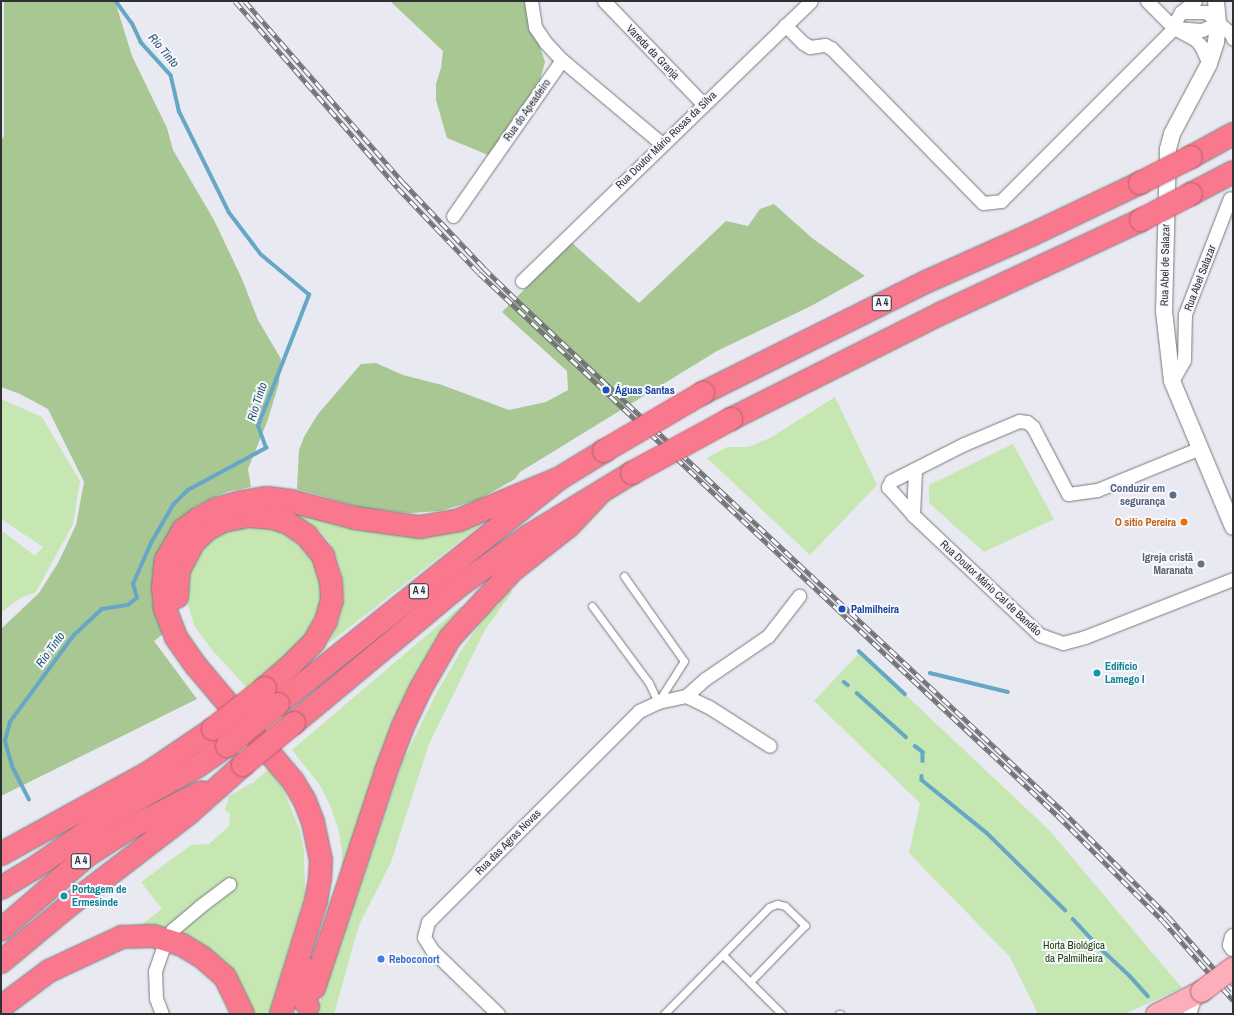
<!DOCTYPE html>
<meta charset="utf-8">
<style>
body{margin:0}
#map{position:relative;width:1234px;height:1015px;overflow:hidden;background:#e9eaf1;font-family:"Archivo Narrow",sans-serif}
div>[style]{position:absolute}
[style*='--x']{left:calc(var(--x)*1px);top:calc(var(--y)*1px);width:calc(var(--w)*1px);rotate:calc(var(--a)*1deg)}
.green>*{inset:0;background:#c6e6b2}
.forest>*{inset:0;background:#a8c793}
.stream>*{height:3.5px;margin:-1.75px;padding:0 1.75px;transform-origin:1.75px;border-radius:1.75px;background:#67a7c6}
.roads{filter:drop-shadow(0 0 1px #78787f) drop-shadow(0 0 1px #78787f)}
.service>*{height:7px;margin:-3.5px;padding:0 3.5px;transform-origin:3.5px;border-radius:3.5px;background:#fff}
.minor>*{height:13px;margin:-6.5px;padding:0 6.5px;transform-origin:6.5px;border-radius:6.5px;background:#fff}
.tertiary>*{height:16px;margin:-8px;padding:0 8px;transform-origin:8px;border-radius:8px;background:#fff}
.primary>*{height:21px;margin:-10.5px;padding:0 10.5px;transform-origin:10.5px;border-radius:10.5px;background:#fcaebb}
.motorway>*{height:22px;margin:-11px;padding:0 11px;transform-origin:11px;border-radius:11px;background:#fa788d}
.rail>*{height:4.5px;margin-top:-2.25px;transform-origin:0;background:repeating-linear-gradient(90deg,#f6f7ff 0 9px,#717276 0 18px);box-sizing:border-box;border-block:1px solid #717276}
.bridges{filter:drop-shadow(0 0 1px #b35f6d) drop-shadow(0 0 1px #b35f6d)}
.primary-bridge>*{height:21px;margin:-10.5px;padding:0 10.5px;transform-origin:10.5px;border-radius:10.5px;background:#fcaebb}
.motorway-bridge>*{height:22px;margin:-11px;padding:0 11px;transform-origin:11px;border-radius:11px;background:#fa788d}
.dots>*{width:11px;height:11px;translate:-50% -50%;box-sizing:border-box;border:2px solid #f6f7ff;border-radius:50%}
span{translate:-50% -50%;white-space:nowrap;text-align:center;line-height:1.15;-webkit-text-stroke:4px #f6f7ff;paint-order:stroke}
.shield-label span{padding:1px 3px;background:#f6f7ff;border:1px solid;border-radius:3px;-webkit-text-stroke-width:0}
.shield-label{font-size:10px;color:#2f3032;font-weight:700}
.street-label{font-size:11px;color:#2f3032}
.transit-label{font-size:11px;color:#164399;font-weight:700}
.left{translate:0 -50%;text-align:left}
.service-label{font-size:11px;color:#4e5e75;font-weight:700}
.right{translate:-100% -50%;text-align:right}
.food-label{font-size:11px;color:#c56008;font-weight:700}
.worship-label{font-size:11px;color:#5b616d;font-weight:700}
.culture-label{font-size:11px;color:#0d838f;font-weight:700}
.park-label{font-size:11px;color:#234007}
.shop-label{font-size:11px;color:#366cbe;font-weight:700}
.water-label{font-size:12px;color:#22556c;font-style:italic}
.frame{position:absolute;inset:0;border:2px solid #2f3032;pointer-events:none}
</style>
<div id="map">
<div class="green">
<i style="clip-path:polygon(835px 397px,877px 485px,810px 555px,707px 458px,727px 447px,748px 447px,770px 438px)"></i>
<i style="clip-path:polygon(1px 399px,42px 417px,80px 481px,73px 524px,36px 592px,20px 598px,1px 613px,1px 530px,35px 556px,43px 547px,1px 519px)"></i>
<i style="clip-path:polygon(1013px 444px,1054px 519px,984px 552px,929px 503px,929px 485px)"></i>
<i style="clip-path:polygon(265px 505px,445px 531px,484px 522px,328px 644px,339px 622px,344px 599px,343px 581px,337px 558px,328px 540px,317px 528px,294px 515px)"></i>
<i style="clip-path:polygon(255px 524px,281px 528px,301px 541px,316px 561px,324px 583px,321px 607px,301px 646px,248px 689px,213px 651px,195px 627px,188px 605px,187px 582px,195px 558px,206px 541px,228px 528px)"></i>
<i style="clip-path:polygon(510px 590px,512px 592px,485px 630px,429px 744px,391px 862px,359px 925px,334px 1014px,316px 1014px,403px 761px,436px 694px,457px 658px,458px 658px,458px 655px,488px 613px,499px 605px,498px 603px)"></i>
<i style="clip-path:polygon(461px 606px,463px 609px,342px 879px,342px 851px,338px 828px,330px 805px,320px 785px,292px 750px)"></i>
<i style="clip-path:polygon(860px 652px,1049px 830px,1182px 988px,1124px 1014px,1038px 1014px,1010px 957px,909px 853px,920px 803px,814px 701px)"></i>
<i style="clip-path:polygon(269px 769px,283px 789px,300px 831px,304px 852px,305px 895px,269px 1014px,250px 1014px,236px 985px,138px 927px,162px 909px,141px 882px,191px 845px,209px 844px,229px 826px,230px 814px,225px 810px,229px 796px,254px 782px)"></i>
</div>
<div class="forest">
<i style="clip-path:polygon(4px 1px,115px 1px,132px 56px,167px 128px,173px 150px,214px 220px,242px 279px,258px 320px,281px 359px,279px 383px,267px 422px,248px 469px,251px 487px,230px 491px,212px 498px,195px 507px,180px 521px,159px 556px,153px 573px,152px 591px,154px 608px,163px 634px,154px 641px,197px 699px,1px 796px,1px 629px,39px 593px,58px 563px,76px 525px,84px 482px,48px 409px,20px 394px,1px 387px,1px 141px,4px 136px)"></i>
<i style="clip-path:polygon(390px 1px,525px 1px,545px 62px,538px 87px,517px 127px,488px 155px,447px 138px,436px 100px,436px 84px,441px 68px,443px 51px)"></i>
<i style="clip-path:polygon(774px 204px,812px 238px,865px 276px,811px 306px,717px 351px,520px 472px,515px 479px,478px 500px,440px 511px,410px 513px,363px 508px,297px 489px,299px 450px,304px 437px,318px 414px,361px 364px,376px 363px,403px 375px,442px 385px,509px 410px,546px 402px,568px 390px,567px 371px,502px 312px,571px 242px,639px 303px,726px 221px,748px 226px,760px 209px)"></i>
</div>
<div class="stream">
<i style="--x:859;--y:651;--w:63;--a:43.1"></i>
<i style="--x:930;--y:673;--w:80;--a:13.7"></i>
<i style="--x:844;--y:682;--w:5;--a:37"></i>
<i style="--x:857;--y:693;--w:66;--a:41.9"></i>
<i style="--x:915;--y:746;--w:10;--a:37"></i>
<i style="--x:923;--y:752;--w:9;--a:90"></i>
<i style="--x:922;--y:776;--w:4;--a:90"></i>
<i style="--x:922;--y:780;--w:84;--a:39.2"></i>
<i style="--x:987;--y:833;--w:110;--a:44.6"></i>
<i style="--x:29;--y:800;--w:38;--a:-117"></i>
<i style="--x:12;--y:766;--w:26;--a:-106"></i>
<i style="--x:5;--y:741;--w:20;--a:-75"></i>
<i style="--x:10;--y:722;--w:108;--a:-53.7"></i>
<i style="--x:74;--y:635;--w:38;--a:-43"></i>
<i style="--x:102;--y:609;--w:26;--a:-9"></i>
<i style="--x:128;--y:605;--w:11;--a:-38"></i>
<i style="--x:137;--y:598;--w:15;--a:-106"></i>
<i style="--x:133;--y:584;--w:45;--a:-66.3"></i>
<i style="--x:151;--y:543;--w:44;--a:-59.9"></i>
<i style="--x:173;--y:505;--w:21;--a:-45"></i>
<i style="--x:188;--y:490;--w:89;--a:-28.3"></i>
<i style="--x:266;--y:448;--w:23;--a:-110"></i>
<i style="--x:258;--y:426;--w:141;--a:-68.7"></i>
<i style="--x:309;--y:295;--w:62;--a:-140.2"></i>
<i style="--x:261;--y:255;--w:53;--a:-127.3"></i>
<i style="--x:229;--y:213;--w:113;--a:-116.3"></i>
<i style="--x:179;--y:112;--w:37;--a:-103"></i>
<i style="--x:171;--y:76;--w:45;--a:-132.3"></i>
<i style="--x:141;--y:43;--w:21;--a:-115"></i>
<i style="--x:132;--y:24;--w:29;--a:-126"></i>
<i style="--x:1073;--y:919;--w:37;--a:47"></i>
<i style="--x:1098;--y:946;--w:44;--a:43.2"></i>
<i style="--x:1130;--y:976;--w:27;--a:48"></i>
</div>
<div class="roads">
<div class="service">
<i style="--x:624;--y:576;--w:104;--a:54.8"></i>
<i style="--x:684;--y:661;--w:49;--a:122.4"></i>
<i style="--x:592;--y:606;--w:96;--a:53.5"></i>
<i style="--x:649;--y:683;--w:21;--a:65"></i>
<i style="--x:723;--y:955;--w:83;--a:45"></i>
<i style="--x:664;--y:1014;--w:150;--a:-45.5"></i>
<i style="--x:769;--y:907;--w:9;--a:-21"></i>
<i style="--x:777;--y:904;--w:8;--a:14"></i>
<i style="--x:785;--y:906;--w:28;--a:44"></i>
<i style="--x:805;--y:925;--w:79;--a:134"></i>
<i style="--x:839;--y:1014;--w:1;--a:0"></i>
</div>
<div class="minor">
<i style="--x:531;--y:1;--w:26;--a:81"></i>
<i style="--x:535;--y:27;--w:18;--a:56"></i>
<i style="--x:545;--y:42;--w:25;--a:47"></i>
<i style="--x:562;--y:60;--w:131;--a:40"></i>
<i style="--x:604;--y:1;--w:143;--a:46.1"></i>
<i style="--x:1147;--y:1;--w:38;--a:45"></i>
<i style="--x:1174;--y:28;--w:24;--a:28"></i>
<i style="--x:1195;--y:39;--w:9;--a:49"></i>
<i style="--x:1201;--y:46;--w:20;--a:66"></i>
<i style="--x:1195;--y:1;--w:18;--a:142"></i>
<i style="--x:1181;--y:12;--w:12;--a:121"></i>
<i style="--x:1175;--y:22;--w:6;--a:99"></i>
<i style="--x:1174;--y:28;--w:28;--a:4"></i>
<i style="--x:1202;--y:30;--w:17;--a:-24"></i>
<i style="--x:1181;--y:12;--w:25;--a:0"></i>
<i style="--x:1206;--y:12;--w:33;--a:41"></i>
<i style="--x:1231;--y:34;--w:5;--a:68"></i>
<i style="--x:785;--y:25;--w:25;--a:45"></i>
<i style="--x:803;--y:43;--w:8;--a:30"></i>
<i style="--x:810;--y:47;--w:15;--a:-8"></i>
<i style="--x:825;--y:45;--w:7;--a:27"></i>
<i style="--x:831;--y:48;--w:217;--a:45.6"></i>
<i style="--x:983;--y:203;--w:18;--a:-6"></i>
<i style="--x:1001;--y:201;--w:245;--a:-45"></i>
<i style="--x:453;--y:216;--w:190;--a:-55.1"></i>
<i style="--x:522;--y:281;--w:402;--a:-44.1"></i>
<i style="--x:1172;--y:381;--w:24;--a:-60"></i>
<i style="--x:1184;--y:360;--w:46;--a:-88.8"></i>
<i style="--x:1185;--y:314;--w:124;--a:-68.8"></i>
<i style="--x:1200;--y:448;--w:111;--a:157.8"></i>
<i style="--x:1097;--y:490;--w:29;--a:172"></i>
<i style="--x:1068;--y:494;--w:76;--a:-117.6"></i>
<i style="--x:1033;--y:427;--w:8;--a:-140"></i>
<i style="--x:1027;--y:422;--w:8;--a:-173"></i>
<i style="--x:1019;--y:421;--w:60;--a:157.3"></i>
<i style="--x:964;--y:444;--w:82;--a:153.1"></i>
<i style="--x:891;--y:481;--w:7;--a:117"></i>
<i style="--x:888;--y:487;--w:38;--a:48"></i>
<i style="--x:913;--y:515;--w:175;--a:43.4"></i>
<i style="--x:1040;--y:635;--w:24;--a:19"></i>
<i style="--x:1063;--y:643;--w:23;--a:-15"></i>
<i style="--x:1085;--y:637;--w:159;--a:-21.4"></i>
<i style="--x:913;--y:515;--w:46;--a:-87.5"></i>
<i style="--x:686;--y:696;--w:25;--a:-42"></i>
<i style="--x:705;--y:679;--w:76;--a:-34.3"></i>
<i style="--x:768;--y:636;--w:51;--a:-52.2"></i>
<i style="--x:172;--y:930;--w:35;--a:-40"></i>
<i style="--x:199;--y:907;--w:38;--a:-37"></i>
<i style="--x:162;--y:1014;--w:17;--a:-111"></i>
<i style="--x:156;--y:998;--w:27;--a:-92"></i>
<i style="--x:155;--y:971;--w:24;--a:-71"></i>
<i style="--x:498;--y:1014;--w:92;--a:-135.9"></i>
<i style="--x:432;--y:950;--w:15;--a:-122"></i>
<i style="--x:424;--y:937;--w:16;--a:-75"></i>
<i style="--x:428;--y:922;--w:298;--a:-45"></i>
<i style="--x:639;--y:711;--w:21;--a:-25"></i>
<i style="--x:658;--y:702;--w:29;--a:-12"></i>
<i style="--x:686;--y:696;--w:25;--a:26"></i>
<i style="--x:709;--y:707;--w:72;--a:32.6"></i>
<i style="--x:1189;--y:1014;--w:19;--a:-72"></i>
</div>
<div class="tertiary">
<i style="--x:1216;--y:1;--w:22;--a:85"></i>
<i style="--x:1218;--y:23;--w:19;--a:96"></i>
<i style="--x:1216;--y:42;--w:23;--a:108"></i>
<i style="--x:1209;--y:64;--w:79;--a:117.9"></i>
<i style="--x:1172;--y:134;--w:16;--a:105"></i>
<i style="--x:1168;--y:149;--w:162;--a:91.4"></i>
<i style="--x:1164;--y:311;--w:70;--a:83.5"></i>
<i style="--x:1172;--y:381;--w:158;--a:67.3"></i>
<i style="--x:1233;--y:937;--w:8;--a:104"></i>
<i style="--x:1231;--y:945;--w:4;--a:56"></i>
</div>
<div class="primary">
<i style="--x:1156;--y:1014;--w:51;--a:-27.1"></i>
</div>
<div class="motorway">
<i style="--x:1191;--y:157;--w:48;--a:-28.7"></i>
<i style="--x:1191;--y:194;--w:47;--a:-27.6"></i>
<i style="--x:703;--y:393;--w:251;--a:-26.5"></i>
<i style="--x:928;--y:281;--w:113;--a:-24.1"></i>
<i style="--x:1031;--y:235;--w:121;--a:-25.5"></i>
<i style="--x:731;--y:419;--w:236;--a:-26.7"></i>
<i style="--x:942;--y:313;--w:220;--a:-25"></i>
<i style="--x:177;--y:597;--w:27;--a:-86"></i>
<i style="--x:179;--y:570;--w:32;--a:-62"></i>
<i style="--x:194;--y:542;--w:19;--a:-43"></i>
<i style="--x:208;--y:529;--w:17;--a:-28"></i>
<i style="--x:223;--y:521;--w:26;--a:-11"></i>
<i style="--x:249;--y:516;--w:24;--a:5"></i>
<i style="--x:273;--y:518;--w:16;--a:18"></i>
<i style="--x:288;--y:523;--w:23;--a:34"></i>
<i style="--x:307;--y:536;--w:26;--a:51"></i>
<i style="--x:323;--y:556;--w:27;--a:73"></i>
<i style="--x:331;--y:582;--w:18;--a:87"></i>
<i style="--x:332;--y:600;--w:22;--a:106"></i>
<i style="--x:326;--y:621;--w:24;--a:120"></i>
<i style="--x:314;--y:642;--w:33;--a:135"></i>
<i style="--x:291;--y:665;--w:35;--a:139"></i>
<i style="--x:278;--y:704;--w:361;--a:-38.7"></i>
<i style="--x:560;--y:478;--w:52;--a:-31.5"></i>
<i style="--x:294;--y:723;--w:214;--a:-39.7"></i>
<i style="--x:459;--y:586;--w:84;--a:-35.8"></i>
<i style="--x:527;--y:537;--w:123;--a:-31.4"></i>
<i style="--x:1;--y:854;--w:168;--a:-28.9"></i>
<i style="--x:148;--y:773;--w:78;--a:-34.1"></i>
<i style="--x:1;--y:888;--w:37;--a:-31"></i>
<i style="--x:33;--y:869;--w:100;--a:-34.8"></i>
<i style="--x:115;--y:812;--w:95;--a:-29"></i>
<i style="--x:198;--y:766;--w:35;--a:-35"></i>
<i style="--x:1;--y:930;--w:115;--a:-40.8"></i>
<i style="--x:88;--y:855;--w:50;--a:-32.7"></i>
<i style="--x:130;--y:828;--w:80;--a:-26.6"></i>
<i style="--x:1;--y:962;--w:86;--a:-39.8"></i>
<i style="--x:67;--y:907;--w:153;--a:-37.5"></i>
<i style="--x:188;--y:814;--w:74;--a:-41.7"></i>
<i style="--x:314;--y:988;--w:229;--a:-71.6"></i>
<i style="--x:386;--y:771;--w:48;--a:-69.3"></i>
<i style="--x:403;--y:726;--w:42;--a:-64.7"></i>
<i style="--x:421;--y:688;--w:58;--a:-59.9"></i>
<i style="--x:450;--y:638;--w:52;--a:-47.4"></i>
<i style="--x:485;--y:600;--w:41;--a:-47"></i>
<i style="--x:513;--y:570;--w:71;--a:-38.2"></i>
<i style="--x:569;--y:526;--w:44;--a:-46.8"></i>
<i style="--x:308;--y:1006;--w:11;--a:-124"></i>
<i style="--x:302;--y:997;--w:29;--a:-72"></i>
<i style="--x:1;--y:1007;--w:60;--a:-36.9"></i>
<i style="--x:49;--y:971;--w:81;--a:-25"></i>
<i style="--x:122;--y:937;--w:31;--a:-2"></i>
<i style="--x:153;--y:936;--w:30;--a:17"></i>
<i style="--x:182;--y:945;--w:23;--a:31"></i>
<i style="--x:202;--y:957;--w:30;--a:41"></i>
<i style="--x:225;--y:977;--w:41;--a:64.1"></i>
<i style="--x:281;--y:1014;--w:118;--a:-72.8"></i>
<i style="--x:316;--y:901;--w:22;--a:-80"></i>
<i style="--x:320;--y:879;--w:19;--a:-87"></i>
<i style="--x:321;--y:860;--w:39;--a:-102"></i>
<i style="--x:313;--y:822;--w:22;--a:-111"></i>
<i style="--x:305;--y:801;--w:23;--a:-121"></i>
<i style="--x:293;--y:781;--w:150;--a:-130.1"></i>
<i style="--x:196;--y:666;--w:35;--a:-125"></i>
<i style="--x:176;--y:637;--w:30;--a:-111"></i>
<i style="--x:165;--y:609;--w:22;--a:-95"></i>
<i style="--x:163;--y:587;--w:27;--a:-84"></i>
<i style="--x:166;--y:560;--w:34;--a:-60"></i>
<i style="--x:183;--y:530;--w:19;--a:-36"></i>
<i style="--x:198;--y:519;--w:21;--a:-29"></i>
<i style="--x:216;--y:509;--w:26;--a:-16"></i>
<i style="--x:241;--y:502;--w:26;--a:-9"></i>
<i style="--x:267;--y:498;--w:24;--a:7"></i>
<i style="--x:291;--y:501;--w:66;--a:14.9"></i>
<i style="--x:355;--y:518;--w:66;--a:7.9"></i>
<i style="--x:420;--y:527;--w:40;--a:-10"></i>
<i style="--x:459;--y:520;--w:109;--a:-22.6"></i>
</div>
</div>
<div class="rail">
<i style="--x:235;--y:1;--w:248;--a:48.9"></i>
<i style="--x:398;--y:188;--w:117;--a:46.4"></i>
<i style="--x:479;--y:273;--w:794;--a:43.16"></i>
<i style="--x:1058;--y:816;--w:148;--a:45"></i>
<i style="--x:1163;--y:921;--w:106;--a:48.5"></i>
<i style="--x:245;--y:1;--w:242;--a:48.9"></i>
<i style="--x:404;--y:183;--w:117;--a:46.7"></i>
<i style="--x:484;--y:268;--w:53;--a:44.2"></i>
<i style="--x:522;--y:305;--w:741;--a:43.09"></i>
<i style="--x:1063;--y:811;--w:148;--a:45"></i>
<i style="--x:1168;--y:916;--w:98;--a:48.7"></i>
</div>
<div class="bridges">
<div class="primary-bridge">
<i style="--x:1201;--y:991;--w:39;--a:-37"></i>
</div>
<div class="motorway-bridge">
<i style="--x:1140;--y:183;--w:57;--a:-27"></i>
<i style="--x:1141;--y:220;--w:56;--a:-27.5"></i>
<i style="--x:604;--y:451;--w:115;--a:-30.4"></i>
<i style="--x:632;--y:473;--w:113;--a:-28.6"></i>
<i style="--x:213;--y:729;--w:66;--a:-38.3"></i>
<i style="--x:227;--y:746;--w:66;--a:-39.5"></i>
<i style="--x:243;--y:765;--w:66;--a:-39.5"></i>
</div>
</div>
<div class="dots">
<i style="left:606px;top:390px;background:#1a4fb4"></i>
<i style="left:1173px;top:495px;background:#5c6f8a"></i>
<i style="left:1184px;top:522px;background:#e8710a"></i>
<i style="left:1201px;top:564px;background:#6b7280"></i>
<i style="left:842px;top:609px;background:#1a4fb4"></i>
<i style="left:1097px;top:673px;background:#0f9aa8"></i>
<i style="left:64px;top:896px;background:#0f9aa8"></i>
<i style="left:381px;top:959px;background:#3f7fe0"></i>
</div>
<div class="shield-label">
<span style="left:882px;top:303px">A 4</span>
<span style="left:419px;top:591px">A 4</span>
<span style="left:81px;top:861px">A 4</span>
</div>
<div class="street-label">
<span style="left:653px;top:52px;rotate:46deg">Vareda da Granja</span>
<span style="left:527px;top:110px;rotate:-55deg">Rua do Apeadeiro</span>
<span style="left:666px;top:140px;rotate:-44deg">Rua Doutor Mário Rosas da Silva</span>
<span style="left:1165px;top:265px;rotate:-89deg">Rua Abel de Salazar</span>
<span style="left:1200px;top:278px;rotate:-69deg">Rua Abel Salazar</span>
<span style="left:991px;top:588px;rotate:43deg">Rua Doutor Mário Cal de Bandão</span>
<span style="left:508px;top:842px;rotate:-45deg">Rua das Agras Novas</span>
</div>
<div class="transit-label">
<span class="left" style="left:615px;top:390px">Águas Santas</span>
<span class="left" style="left:851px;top:609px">Palmilheira</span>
</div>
<div class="service-label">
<span class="right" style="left:1165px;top:495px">Conduzir em<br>segurança</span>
</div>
<div class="food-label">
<span class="right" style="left:1176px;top:522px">O sitio Pereira</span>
</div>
<div class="worship-label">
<span class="right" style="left:1193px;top:564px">Igreja cristã<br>Maranata</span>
</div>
<div class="culture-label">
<span class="left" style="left:1105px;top:673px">Edifício<br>Lamego I</span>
<span class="left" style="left:72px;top:896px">Portagem de<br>Ermesinde</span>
</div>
<div class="park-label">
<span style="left:1074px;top:952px">Horta Biológica<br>da Palmilheira</span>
</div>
<div class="shop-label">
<span class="left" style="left:389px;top:959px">Reboconort</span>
</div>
<div class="water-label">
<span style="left:163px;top:51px;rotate:50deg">Rio Tinto</span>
<span style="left:258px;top:402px;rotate:-72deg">Rio Tinto</span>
<span style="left:51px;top:650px;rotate:-54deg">Rio Tinto</span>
</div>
<div class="frame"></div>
</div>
